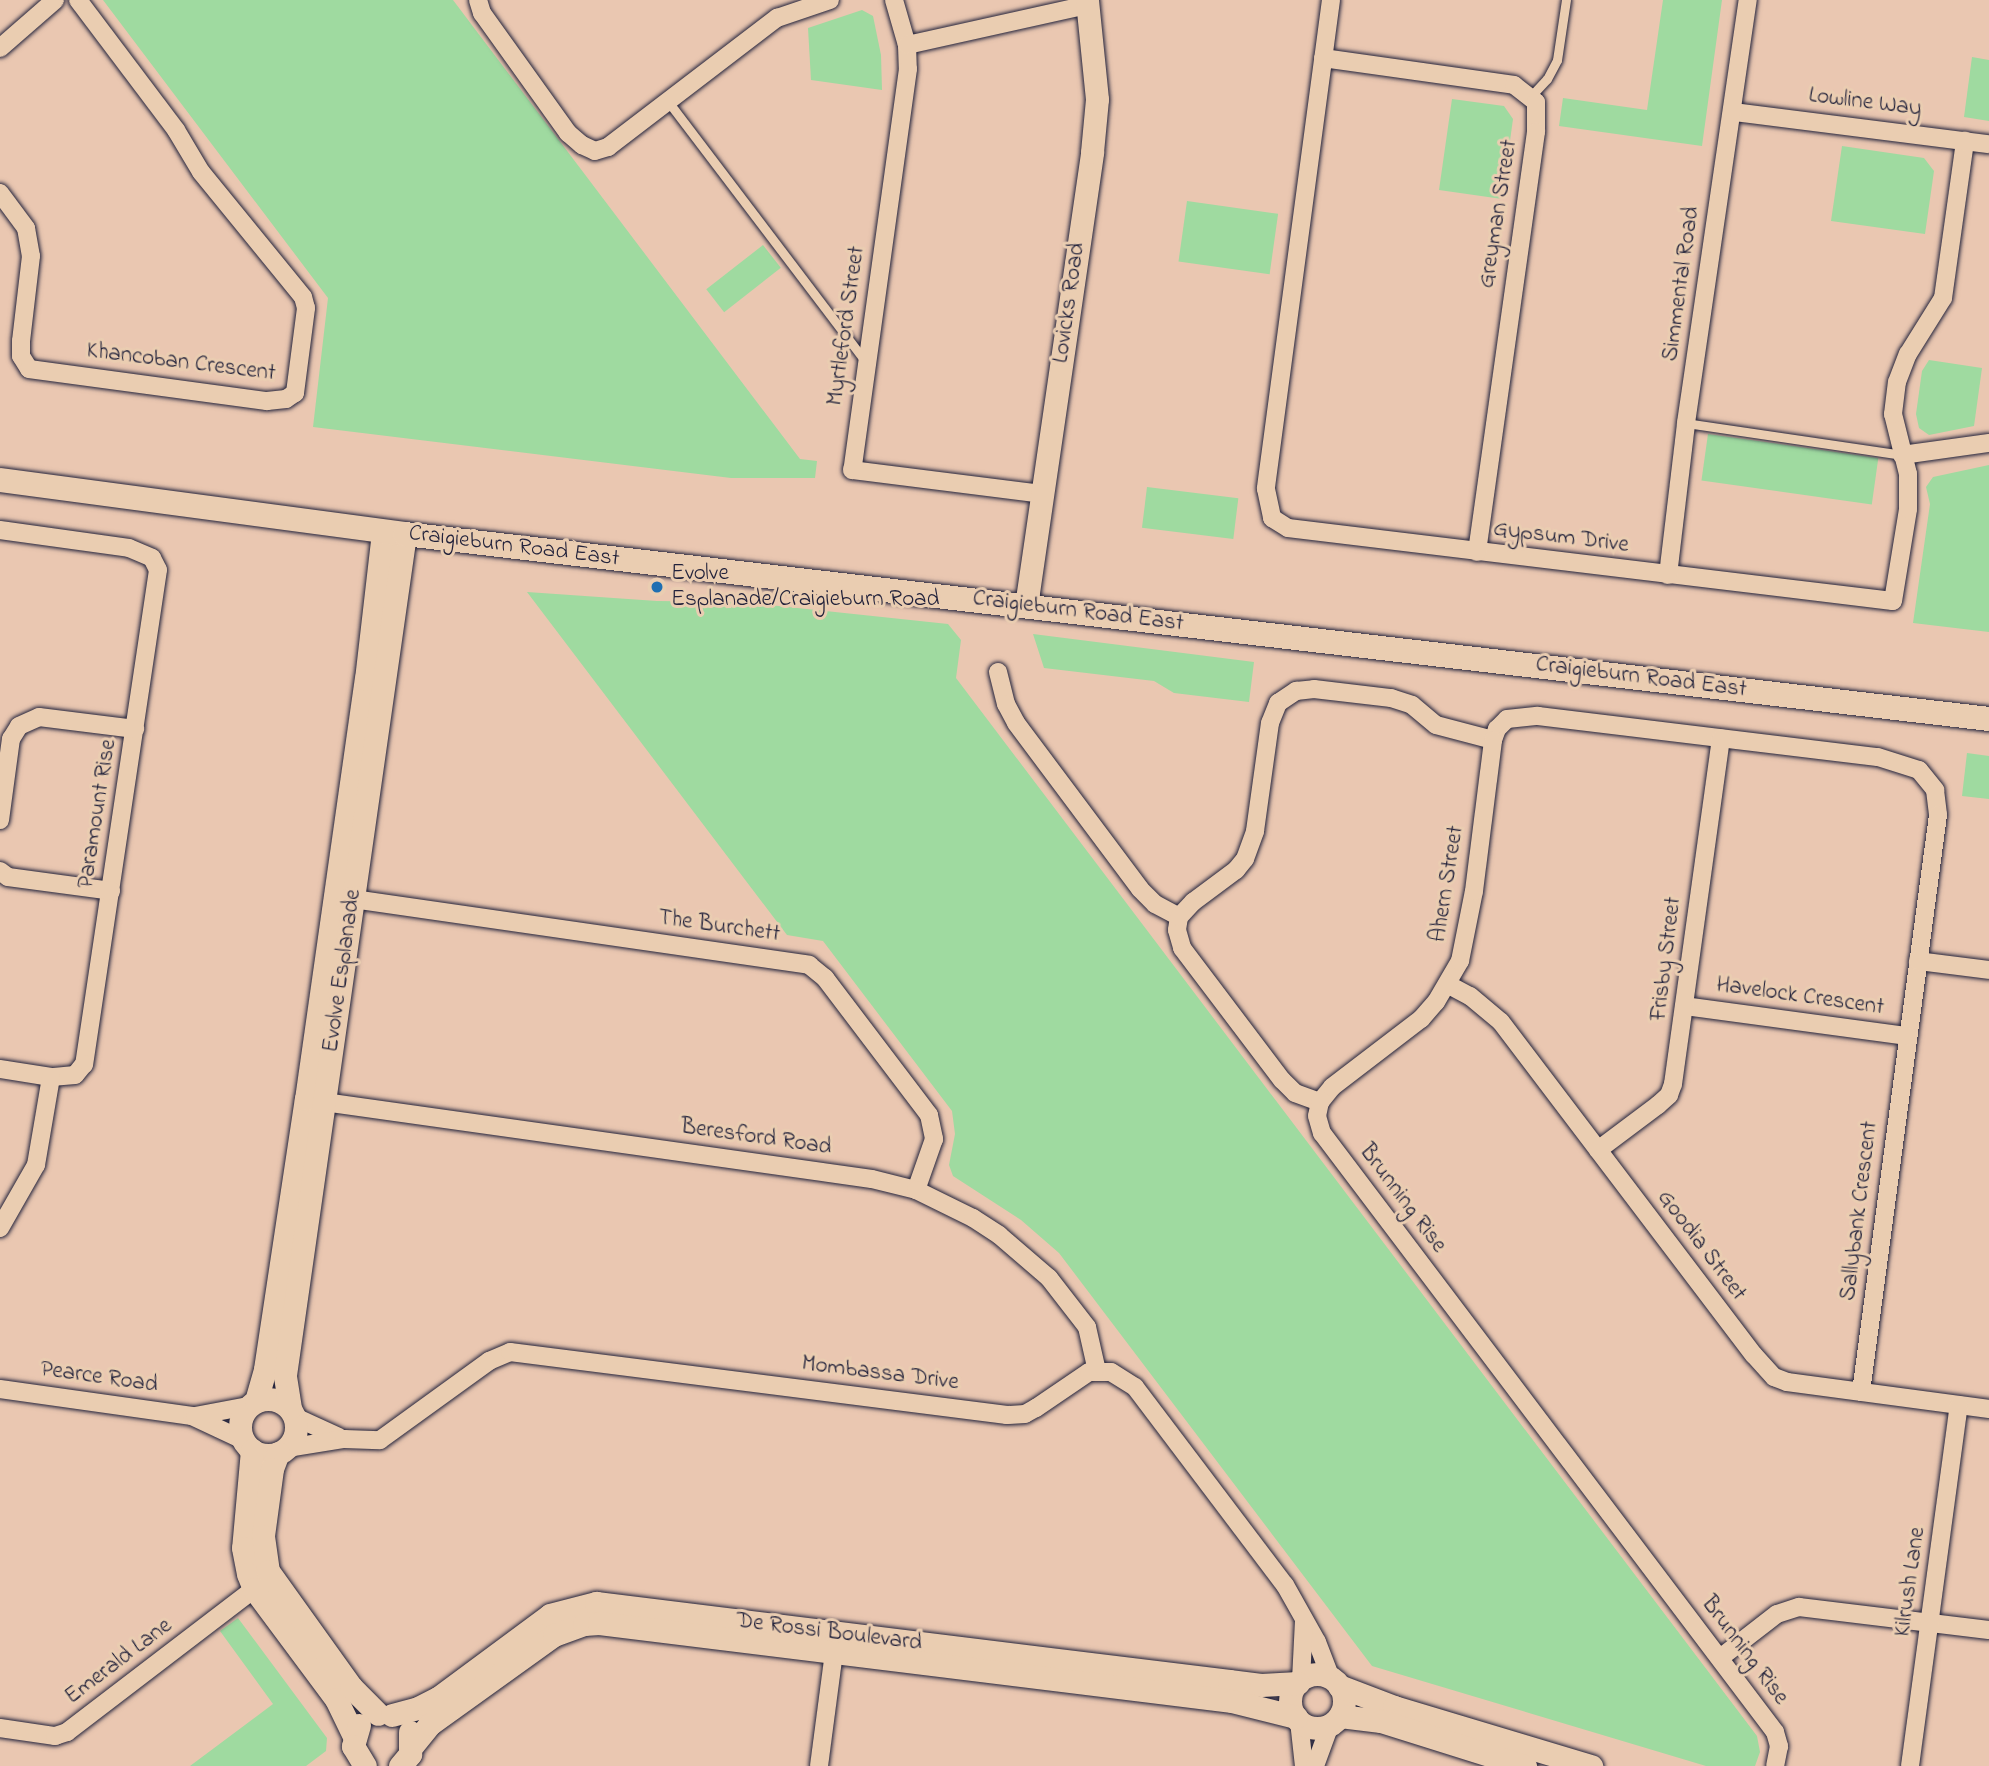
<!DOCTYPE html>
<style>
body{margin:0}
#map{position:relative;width:1989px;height:1766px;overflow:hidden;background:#eac7b1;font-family:"Indie Flower",sans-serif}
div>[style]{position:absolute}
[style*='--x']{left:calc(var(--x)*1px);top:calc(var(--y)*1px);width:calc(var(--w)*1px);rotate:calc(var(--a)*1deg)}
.green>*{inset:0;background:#9fdaa0;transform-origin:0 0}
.roads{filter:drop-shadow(0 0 2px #22223b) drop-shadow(0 0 2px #22223b)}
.service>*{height:9px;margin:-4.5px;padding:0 4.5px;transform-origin:4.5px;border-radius:4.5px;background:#eacdb1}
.minor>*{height:18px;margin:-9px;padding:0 9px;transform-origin:9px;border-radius:9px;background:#eacdb1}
.tertiary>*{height:23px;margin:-11.5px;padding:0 11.5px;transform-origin:11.5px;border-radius:11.5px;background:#eacdb1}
.tertiary>.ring{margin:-11.5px;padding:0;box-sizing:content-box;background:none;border:23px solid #eacdb1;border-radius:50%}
.secondary>*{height:24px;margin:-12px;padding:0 12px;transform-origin:12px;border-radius:12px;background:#eacdb1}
.dots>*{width:19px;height:19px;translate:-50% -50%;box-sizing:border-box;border:4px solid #eacdb1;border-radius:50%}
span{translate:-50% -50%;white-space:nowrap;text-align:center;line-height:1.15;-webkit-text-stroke:6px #eacdb1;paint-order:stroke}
.street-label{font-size:23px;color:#22223b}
.poi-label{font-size:23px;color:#22223b}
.left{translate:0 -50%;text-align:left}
</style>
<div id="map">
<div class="green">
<i style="clip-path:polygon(103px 0,453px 0,800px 459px,817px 461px,815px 478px,731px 478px,313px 427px,328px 298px)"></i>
<i style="clip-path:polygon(1663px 0,1722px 0,1702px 146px,1559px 126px,1563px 98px,1647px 110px)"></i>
<i style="clip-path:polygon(862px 10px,873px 16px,881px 55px,882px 90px,811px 80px,808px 28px)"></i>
<i style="clip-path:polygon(1972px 57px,1989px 60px,1989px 121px,1964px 117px)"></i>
<i style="clip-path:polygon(1452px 99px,1504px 106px,1513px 119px,1502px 199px,1439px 190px)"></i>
<i style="clip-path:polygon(1842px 146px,1924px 158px,1934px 171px,1925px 234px,1831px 221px)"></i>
<i style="left:1187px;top:201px;width:92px;height:61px;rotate:8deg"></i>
<i style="left:763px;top:245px;width:29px;height:72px;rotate:52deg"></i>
<i style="clip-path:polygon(1929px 360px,1982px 368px,1974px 426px,1929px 435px,1919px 428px,1916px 414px,1922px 371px)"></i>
<i style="left:1708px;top:434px;width:172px;height:47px;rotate:8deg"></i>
<i style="clip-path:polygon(1989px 465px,1989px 632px,1913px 623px,1930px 504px,1926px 487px,1933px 477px)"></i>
<i style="left:1147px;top:487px;width:92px;height:41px;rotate:7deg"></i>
<i style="clip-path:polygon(527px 592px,657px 601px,740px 602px,948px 624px,961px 640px,956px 678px,1757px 1736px,1760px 1752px,1755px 1766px,1706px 1766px,1372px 1666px,1059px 1253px,1021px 1220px,953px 1176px,949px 1165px,955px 1134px,952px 1111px,823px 941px,787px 935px)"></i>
<i style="clip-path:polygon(1033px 634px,1254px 662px,1249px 702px,1174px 693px,1154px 681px,1044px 668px)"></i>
<i style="clip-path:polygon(1967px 753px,1989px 756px,1989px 799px,1962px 796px)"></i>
<i style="clip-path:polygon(238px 1618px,327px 1738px,326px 1751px,306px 1766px,190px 1766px,273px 1704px,220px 1631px)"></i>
</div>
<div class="roads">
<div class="service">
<i style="--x:1531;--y:96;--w:23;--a:-47"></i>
<i style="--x:1547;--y:79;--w:21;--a:-62"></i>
<i style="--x:1557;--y:60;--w:61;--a:-81.5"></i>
<i style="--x:667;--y:100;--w:328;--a:52.8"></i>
<i style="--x:1686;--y:423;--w:218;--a:8.4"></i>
</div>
<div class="minor">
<i style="--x:478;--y:0;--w:14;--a:73"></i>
<i style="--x:482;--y:13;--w:148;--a:54.4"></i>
<i style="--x:568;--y:133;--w:18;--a:41"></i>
<i style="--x:582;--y:145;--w:14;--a:25"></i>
<i style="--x:595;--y:151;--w:14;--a:-17"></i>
<i style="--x:608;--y:147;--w:213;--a:-37.4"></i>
<i style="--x:777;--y:18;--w:56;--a:-18.8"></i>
<i style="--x:894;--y:0;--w:47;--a:73.9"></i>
<i style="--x:907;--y:45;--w:24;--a:88"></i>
<i style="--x:908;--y:69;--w:405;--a:97.9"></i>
<i style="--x:852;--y:470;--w:192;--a:7.2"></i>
<i style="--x:1331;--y:0;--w:493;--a:97.6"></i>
<i style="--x:1266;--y:489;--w:30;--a:78"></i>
<i style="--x:1272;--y:518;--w:19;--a:32"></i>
<i style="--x:1288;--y:528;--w:609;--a:6.88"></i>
<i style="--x:1893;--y:601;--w:93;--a:-80.7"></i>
<i style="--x:1908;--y:509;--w:35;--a:-90"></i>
<i style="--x:1908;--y:474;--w:62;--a:-104"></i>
<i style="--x:1893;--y:414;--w:32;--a:-83"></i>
<i style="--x:1897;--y:382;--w:30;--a:-69"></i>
<i style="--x:1908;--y:354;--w:66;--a:-58"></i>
<i style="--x:1943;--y:298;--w:159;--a:-82"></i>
<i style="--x:907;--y:45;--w:185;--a:-12.5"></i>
<i style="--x:0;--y:48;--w:73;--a:-41.1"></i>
<i style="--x:1323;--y:58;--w:193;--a:8"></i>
<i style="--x:1514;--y:85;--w:28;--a:38"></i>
<i style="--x:1536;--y:102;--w:30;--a:90"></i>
<i style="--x:1536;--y:132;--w:424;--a:98"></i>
<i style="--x:1734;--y:112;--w:257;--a:7.2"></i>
<i style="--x:0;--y:193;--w:44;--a:53.4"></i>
<i style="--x:26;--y:228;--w:28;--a:80"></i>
<i style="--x:31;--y:256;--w:86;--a:96.7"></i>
<i style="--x:21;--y:341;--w:15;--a:90"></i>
<i style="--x:21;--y:356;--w:15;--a:58"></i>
<i style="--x:29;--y:369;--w:240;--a:7.7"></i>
<i style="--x:267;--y:401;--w:19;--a:-6"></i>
<i style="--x:286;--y:399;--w:11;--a:-34"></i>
<i style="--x:295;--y:393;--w:86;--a:-82.6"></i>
<i style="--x:306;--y:308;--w:11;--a:-105"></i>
<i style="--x:303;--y:297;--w:161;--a:-129.2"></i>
<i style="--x:201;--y:172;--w:49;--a:-120.8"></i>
<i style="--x:176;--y:130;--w:163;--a:-127"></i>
<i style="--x:1902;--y:455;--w:88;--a:-7.9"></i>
<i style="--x:0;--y:530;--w:130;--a:7.9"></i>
<i style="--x:129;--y:548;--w:25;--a:23"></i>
<i style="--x:152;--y:558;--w:13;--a:63"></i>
<i style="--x:158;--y:570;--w:500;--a:98.5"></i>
<i style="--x:84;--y:1064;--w:14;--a:129"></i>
<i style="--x:75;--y:1075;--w:24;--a:175"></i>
<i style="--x:51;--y:1077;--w:52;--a:-171.1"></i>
<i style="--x:1668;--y:575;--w:153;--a:-83.2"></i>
<i style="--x:1686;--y:423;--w:428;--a:-81.7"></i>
<i style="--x:998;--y:672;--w:33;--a:76"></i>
<i style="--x:1006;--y:704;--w:21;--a:62"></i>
<i style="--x:1016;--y:723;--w:207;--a:53.2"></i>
<i style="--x:1140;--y:889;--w:21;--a:45"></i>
<i style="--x:1155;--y:904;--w:27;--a:28"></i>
<i style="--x:1179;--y:917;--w:13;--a:99"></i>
<i style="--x:1177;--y:930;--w:19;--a:74"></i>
<i style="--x:1182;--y:948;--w:166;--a:52.9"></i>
<i style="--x:1282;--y:1080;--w:18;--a:45"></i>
<i style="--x:1295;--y:1093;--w:27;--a:20"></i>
<i style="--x:1320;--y:1102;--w:14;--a:102"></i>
<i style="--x:1317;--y:1116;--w:18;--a:74"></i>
<i style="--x:1322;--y:1133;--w:751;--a:52.9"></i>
<i style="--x:1775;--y:1732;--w:15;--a:74"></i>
<i style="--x:1779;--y:1746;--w:20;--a:101"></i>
<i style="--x:0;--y:820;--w:82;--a:-82.3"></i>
<i style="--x:11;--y:739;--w:15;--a:-58"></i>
<i style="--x:19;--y:726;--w:22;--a:-24"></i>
<i style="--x:39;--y:717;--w:97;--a:7.1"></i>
<i style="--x:0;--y:871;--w:10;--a:37"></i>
<i style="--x:8;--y:877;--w:104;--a:7.7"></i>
<i style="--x:353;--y:899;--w:461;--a:8.2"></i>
<i style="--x:809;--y:965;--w:21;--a:39"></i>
<i style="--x:825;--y:978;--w:172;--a:52.8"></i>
<i style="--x:929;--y:1115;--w:25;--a:78"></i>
<i style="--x:934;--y:1139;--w:54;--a:109.4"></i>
<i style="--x:1179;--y:917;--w:21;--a:-47"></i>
<i style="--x:1193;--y:902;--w:54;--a:-36.7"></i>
<i style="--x:1236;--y:870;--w:14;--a:-51"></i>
<i style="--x:1245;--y:859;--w:30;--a:-70"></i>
<i style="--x:1255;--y:831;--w:109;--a:-82.1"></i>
<i style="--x:1270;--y:723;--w:22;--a:-68"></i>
<i style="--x:1278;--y:703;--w:22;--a:-34"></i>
<i style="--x:1296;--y:691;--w:18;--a:-6"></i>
<i style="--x:1314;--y:689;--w:78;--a:6.7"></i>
<i style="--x:1391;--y:698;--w:22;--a:18"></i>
<i style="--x:1412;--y:705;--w:31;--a:40"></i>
<i style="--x:1436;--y:725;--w:59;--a:14.7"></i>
<i style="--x:1493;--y:740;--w:12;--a:-70"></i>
<i style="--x:1497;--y:729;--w:14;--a:-45"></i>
<i style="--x:1507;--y:719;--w:31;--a:-6"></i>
<i style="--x:1538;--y:716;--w:342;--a:6.9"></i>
<i style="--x:1878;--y:757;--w:43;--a:17.6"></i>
<i style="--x:1919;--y:770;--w:26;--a:51"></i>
<i style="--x:1935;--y:790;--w:25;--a:83"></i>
<i style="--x:1938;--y:815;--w:582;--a:97.6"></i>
<i style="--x:1918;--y:961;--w:72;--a:7.2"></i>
<i style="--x:1447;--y:984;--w:26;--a:28"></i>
<i style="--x:1470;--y:996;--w:40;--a:40"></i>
<i style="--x:1501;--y:1022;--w:418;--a:52.8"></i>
<i style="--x:1754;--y:1355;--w:30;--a:48"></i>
<i style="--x:1774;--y:1377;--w:14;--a:21"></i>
<i style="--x:1787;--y:1382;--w:204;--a:7.6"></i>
<i style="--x:1685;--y:1006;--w:225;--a:7.7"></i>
<i style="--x:324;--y:1102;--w:553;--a:8"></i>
<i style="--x:872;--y:1179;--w:45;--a:14"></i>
<i style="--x:916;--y:1190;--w:64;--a:26.2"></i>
<i style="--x:973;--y:1218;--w:31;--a:33"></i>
<i style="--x:999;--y:1235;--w:66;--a:40.7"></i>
<i style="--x:1049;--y:1278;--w:62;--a:52.2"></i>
<i style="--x:1087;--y:1327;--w:45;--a:77.2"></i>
<i style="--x:1320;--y:1102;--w:19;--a:-51"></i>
<i style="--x:1332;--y:1087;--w:112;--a:-37.4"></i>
<i style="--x:1421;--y:1019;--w:23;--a:-49"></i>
<i style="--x:1436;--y:1002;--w:48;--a:-59.7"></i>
<i style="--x:1460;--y:961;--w:71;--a:-78.7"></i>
<i style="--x:1474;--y:891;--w:152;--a:-82.8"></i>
<i style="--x:1598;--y:1150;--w:75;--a:-36.9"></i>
<i style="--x:1658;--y:1105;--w:15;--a:-42"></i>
<i style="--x:1669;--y:1095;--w:12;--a:-70"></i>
<i style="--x:1673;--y:1084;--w:349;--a:-82.1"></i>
<i style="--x:0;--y:1228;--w:73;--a:-60.3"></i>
<i style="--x:36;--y:1165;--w:89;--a:-80.3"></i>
<i style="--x:0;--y:1389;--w:194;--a:8"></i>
<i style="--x:192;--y:1416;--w:56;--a:25.2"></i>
<i style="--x:195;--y:1416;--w:54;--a:-10.7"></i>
<i style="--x:295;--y:1417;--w:48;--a:24.4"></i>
<i style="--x:287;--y:1448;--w:58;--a:-9"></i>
<i style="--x:344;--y:1439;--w:36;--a:2"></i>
<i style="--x:380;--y:1440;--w:135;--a:-35.9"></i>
<i style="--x:489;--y:1361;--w:23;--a:-23"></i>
<i style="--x:510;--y:1352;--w:501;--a:7.22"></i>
<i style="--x:1007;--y:1415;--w:18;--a:-3"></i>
<i style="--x:1025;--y:1414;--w:13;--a:-29"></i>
<i style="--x:1036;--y:1408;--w:64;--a:-34.2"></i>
<i style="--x:1089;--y:1372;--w:22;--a:0"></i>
<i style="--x:1111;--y:1372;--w:28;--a:32"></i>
<i style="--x:1135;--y:1387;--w:248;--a:52.9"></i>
<i style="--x:1285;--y:1585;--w:65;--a:60.7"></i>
<i style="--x:1317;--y:1642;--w:40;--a:69"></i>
<i style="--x:1720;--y:1658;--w:72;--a:-37.7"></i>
<i style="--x:1777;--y:1614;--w:23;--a:-18"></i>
<i style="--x:1799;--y:1607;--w:191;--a:6.9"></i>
<i style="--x:1301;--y:1680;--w:60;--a:-87.1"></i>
<i style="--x:1299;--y:1721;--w:45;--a:83.7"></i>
<i style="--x:0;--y:1728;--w:56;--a:8.3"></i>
<i style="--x:55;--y:1736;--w:13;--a:-18"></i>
<i style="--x:67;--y:1732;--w:235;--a:-37.4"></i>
<i style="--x:819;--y:1766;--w:115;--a:-82.5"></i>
<i style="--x:1315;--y:1766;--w:44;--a:-69.9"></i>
<i style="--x:1910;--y:1766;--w:364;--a:-82.3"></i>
</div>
<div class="tertiary">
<i style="--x:1026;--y:606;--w:459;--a:-81.7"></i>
<i style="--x:1092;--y:152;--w:53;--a:-84.6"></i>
<i style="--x:1097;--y:99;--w:100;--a:-95.8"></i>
<i class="ring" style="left:240px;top:1399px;width:33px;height:33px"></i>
<i style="--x:256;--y:1401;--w:33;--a:-74"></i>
<i style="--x:265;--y:1369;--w:273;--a:-81.4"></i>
<i style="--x:306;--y:1099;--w:424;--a:-81.9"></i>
<i style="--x:366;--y:679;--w:149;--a:-83.4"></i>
<i style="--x:290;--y:1408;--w:33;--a:-99"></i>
<i style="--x:285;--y:1375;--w:850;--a:-81.88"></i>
<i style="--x:252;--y:1450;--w:98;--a:95.2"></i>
<i style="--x:243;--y:1548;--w:26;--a:79"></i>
<i style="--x:248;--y:1574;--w:16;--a:68"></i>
<i style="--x:254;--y:1589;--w:137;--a:53.3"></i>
<i style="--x:336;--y:1699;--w:41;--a:64.1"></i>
<i style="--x:278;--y:1453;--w:17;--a:111"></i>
<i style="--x:272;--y:1469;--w:68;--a:97.7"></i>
<i style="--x:263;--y:1536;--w:35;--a:82"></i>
<i style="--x:268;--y:1571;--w:143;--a:54.4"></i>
<i style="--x:351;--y:1687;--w:38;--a:45"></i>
<i class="ring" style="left:1290px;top:1674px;width:31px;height:31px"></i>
<i style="--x:1339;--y:1686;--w:59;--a:20.9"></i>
<i style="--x:1394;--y:1707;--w:206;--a:16.7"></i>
<i style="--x:392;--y:1715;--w:27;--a:-15"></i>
<i style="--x:418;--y:1708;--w:22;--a:-27"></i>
<i style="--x:438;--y:1698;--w:139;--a:-36.5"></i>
<i style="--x:550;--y:1615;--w:48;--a:-14.6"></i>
<i style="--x:596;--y:1603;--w:638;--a:7.02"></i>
<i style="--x:1229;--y:1681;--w:32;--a:7"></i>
<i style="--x:1261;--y:1685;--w:37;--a:-3"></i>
<i style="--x:1340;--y:1716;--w:41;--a:7"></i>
<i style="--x:1381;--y:1721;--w:151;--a:17.4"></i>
<i style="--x:359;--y:1725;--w:22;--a:106"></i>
<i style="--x:353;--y:1746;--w:23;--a:59"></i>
<i style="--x:412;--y:1746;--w:28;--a:-51"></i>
<i style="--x:430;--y:1724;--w:153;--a:-35.7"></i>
<i style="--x:554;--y:1635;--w:32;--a:-20"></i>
<i style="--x:584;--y:1624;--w:15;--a:-4"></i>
<i style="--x:599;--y:1623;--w:638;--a:7.02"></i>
<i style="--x:1232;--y:1701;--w:66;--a:14"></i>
<i style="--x:400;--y:1766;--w:16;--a:-50"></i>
<i style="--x:410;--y:1754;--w:22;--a:-90"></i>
</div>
<div class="secondary">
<i style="--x:0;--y:480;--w:409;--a:7.6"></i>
<i style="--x:405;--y:534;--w:1595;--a:6.66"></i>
</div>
</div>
<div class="dots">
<i style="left:657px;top:587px;background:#1f6fb2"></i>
</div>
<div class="street-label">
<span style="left:1865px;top:103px;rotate:7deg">Lowline Way</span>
<span style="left:1499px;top:214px;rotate:-81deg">Greyman Street</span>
<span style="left:1682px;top:284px;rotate:-82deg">Simmental Road</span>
<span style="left:1070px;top:303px;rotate:-82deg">Lovicks Road</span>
<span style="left:847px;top:326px;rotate:-82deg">Myrtleford Street</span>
<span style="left:181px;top:363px;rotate:7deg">Khancoban Crescent</span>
<span style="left:1561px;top:538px;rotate:7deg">Gypsum Drive</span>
<span style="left:514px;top:547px;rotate:7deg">Craigieburn Road East</span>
<span style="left:1078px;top:612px;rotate:7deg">Craigieburn Road East</span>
<span style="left:1641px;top:678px;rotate:7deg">Craigieburn Road East</span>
<span style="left:98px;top:814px;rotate:-81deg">Paramount Rise</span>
<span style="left:1448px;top:884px;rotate:-81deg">Ahern Street</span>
<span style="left:719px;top:927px;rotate:8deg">The Burchett</span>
<span style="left:1667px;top:959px;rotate:-83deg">Frisby Street</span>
<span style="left:343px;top:971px;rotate:-82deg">Evolve Esplanade</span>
<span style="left:1800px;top:997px;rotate:8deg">Havelock Crescent</span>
<span style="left:756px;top:1138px;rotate:8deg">Beresford Road</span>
<span style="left:1402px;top:1199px;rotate:53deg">Brunning Rise</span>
<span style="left:1860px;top:1211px;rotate:-83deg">Sallybank Crescent</span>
<span style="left:1701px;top:1246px;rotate:53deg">Goodia Street</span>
<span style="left:880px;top:1374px;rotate:7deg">Mombassa Drive</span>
<span style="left:99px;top:1378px;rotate:8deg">Pearce Road</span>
<span style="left:1911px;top:1582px;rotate:-82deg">Kilrush Lane</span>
<span style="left:829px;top:1633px;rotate:7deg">De Rossi Boulevard</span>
<span style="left:1744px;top:1651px;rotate:53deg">Brunning Rise</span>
<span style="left:119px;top:1662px;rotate:-37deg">Emerald Lane</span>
</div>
<div class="poi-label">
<span class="left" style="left:671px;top:587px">Evolve<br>Esplanade/Craigieburn Road</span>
</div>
</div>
